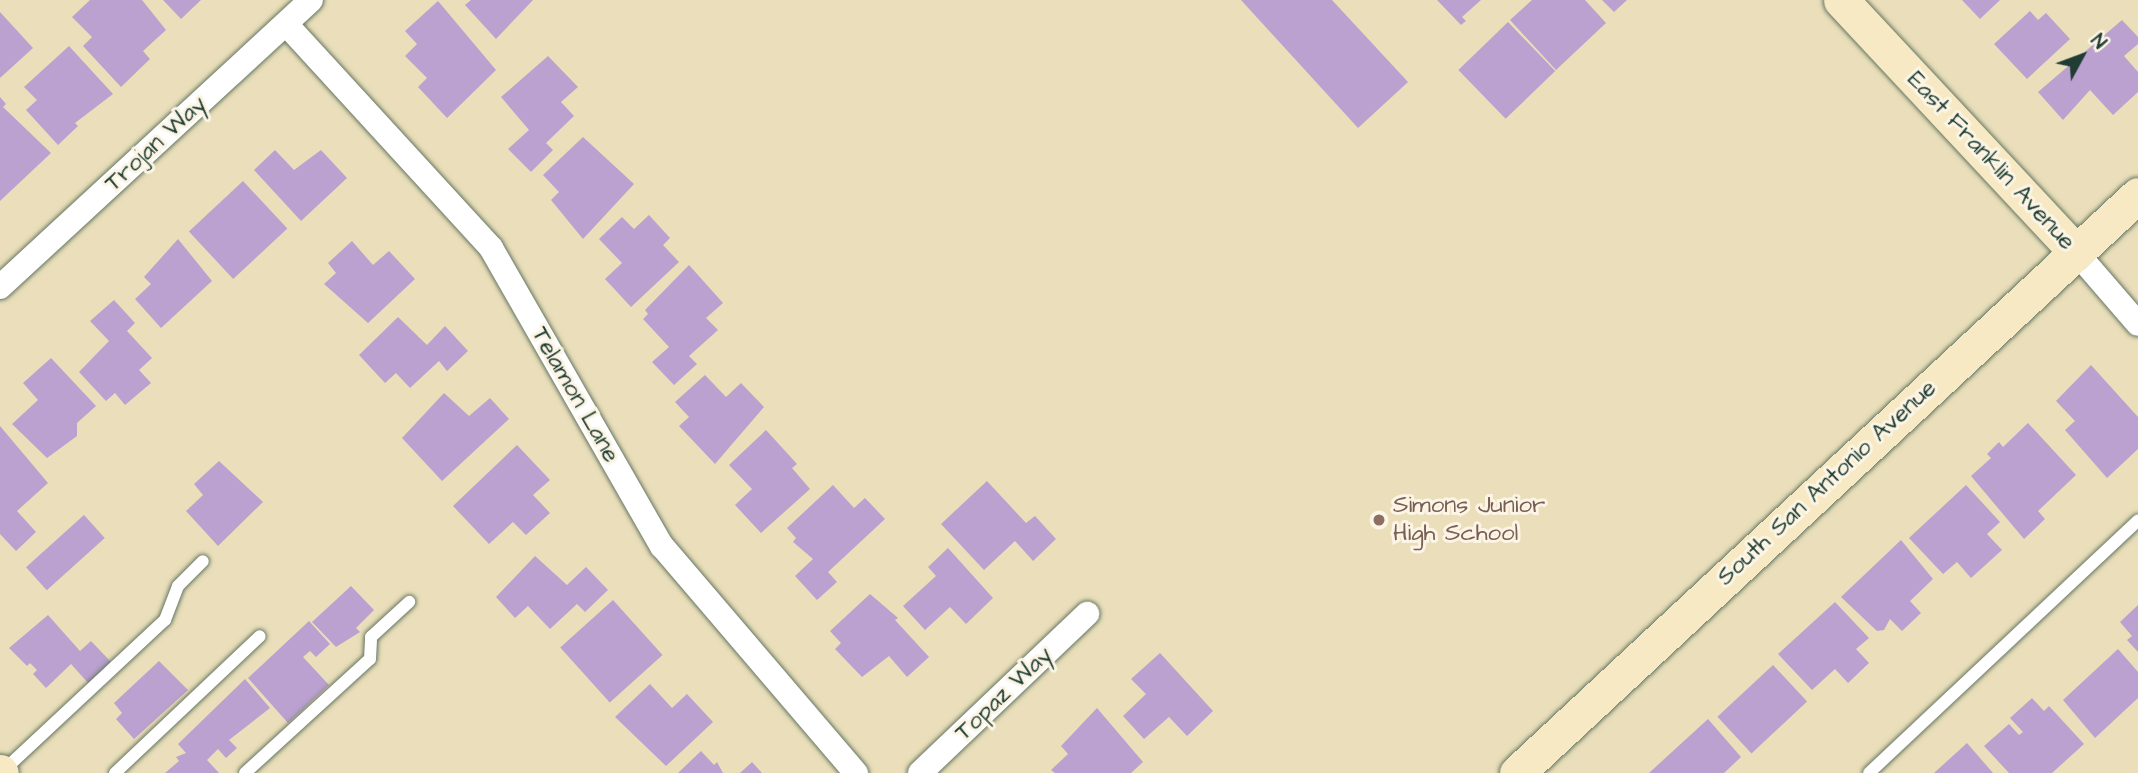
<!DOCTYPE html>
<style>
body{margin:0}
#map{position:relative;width:2138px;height:773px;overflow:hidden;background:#eadfba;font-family:"Architects Daughter",sans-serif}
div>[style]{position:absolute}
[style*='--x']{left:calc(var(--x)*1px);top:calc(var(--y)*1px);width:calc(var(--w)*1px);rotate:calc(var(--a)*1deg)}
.building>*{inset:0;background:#baa1cf;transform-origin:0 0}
.roads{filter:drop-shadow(0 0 2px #667663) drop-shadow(0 0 2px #667663)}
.lane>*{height:12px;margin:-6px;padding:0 6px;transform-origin:6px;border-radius:6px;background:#fff}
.street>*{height:24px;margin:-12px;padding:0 12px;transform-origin:12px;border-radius:12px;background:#fff}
.secondary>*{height:35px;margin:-17.5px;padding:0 17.5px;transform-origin:17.5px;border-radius:17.5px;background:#f6e9c3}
.dots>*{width:19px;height:19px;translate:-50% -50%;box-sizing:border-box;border:4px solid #fcf5e5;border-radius:50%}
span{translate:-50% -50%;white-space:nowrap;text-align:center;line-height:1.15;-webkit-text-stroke:6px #fcf5e5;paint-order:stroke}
.street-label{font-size:24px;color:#1f3d34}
.education-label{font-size:24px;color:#785e54}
.left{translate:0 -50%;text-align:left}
.north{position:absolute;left:2047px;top:21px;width:70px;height:70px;-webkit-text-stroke:5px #fcf5e5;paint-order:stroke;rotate:49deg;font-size:19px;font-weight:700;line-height:28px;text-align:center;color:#1f3d34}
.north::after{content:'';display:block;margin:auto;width:24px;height:32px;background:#1f3d34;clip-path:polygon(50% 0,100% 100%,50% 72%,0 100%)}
</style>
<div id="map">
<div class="building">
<i style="clip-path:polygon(90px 0,142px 0,166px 30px,143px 51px,150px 59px,121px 87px,83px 46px,92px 37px,72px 17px)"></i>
<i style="clip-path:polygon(163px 0,201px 0,181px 19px)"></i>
<i style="clip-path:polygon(471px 0,533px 0,496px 39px,465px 5px)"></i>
<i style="clip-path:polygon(1241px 0,1332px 0,1408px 82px,1358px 128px)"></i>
<i style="clip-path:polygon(1437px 0,1481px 0,1462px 17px,1466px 21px,1461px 25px)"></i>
<i style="clip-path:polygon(1532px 0,1585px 0,1606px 23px,1556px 70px,1510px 20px)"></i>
<i style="clip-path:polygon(1602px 0,1627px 0,1614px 12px)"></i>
<i style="clip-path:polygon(1962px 0,2000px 0,1980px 19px)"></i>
<i style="clip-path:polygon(438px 1px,496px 70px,447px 118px,418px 87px,427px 78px,405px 56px,417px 44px,405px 31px)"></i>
<i style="clip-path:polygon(2030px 11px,2038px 20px,2046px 13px,2070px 39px,2027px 79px,1994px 44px)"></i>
<i style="clip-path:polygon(0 12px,33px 48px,0 78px)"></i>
<i style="clip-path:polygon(2122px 20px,2138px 37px,2138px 44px,2124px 56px,2138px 72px,2138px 92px,2113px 115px,2090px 90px,2063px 120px,2038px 92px)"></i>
<i style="left:1508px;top:22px;width:68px;height:69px;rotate:46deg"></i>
<i style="clip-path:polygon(69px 46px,113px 94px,75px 123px,78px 126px,58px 145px,26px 110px,37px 100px,24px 87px)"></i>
<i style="clip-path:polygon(548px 56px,578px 87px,561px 102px,574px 116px,546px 143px,553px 150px,531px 172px,508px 149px,529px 130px,501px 97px)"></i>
<i style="clip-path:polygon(0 97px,6px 104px,3px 107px,51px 153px,0 201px)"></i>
<i style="clip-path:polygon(583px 137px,634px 184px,583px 239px,551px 200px,559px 192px,543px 175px)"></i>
<i style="clip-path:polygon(275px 150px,294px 170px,321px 150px,347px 178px,301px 221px,254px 170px)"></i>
<i style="left:243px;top:181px;width:65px;height:74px;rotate:47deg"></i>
<i style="clip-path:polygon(649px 215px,670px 238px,663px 245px,679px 262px,631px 307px,605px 279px,622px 263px,599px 239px,622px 217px,634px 229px)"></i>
<i style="clip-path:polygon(178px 239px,212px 281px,161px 328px,135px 299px,151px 284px,144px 277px)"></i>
<i style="clip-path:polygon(352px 241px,373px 265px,389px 251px,415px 279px,368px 323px,324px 284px,336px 273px,328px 263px)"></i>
<i style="clip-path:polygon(689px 265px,723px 303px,706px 318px,718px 330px,689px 356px,697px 364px,674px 385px,652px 362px,669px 347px,643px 319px,648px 314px,645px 310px)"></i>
<i style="clip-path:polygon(114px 300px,135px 323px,127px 331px,152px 358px,139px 370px,151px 383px,125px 405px,115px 393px,106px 401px,79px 372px,109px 341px,90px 321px)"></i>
<i style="clip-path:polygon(398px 317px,427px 345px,445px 326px,468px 351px,447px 371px,439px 361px,410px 388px,396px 373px,385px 383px,359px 355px)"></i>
<i style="clip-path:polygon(51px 358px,96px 406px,77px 423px,77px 436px,47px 458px,12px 424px,38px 400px,23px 383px)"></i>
<i style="clip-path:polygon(2091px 365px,2138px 417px,2138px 449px,2107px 478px,2065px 430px,2075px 421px,2056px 401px)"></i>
<i style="clip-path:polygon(705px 375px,726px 397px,741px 383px,764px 407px,715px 464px,679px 426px,689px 417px,675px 402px)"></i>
<i style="clip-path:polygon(444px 393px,469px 416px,490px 398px,509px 419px,442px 481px,402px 438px)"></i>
<i style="clip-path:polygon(2028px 423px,2076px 475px,2038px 511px,2045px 519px,2024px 539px,1971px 476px,1991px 458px,1987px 454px,1999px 442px,2003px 447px)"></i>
<i style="clip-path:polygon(0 426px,48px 483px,17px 511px,36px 532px,16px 551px,0 534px)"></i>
<i style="clip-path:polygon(766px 430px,797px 464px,792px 468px,810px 489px,761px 533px,735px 505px,752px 489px,729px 465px)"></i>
<i style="clip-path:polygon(517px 445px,550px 480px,533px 495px,550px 513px,526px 535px,513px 522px,489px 544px,453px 506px)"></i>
<i style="clip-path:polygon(219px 461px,263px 502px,218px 546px,186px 511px,203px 495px,194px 484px)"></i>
<i style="clip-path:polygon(987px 481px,1026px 523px,1035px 516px,1056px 539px,1033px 561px,1015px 541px,984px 570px,941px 524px)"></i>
<i style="clip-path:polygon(833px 485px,854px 508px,865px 498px,885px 519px,828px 572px,837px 582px,817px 600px,795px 576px,813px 559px,793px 542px,796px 538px,787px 528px)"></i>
<i style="clip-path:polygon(1966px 485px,2000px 522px,1987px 534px,2002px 550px,1971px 578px,1957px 562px,1943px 574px,1909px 538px)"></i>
<i style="left:84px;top:515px;width:31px;height:78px;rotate:48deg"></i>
<i style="clip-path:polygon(1901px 540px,1933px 579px,1910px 601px,1921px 613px,1902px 631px,1890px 619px,1884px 630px,1877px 631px,1841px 597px)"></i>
<i style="clip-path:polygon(948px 548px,993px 598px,966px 624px,950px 607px,925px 630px,903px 606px,936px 576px,928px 567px)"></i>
<i style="clip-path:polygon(535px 556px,567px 585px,586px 567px,608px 590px,585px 612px,577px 604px,550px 629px,528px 606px,515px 618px,496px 597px)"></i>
<i style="clip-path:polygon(351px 586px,374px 610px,356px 628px,360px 632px,336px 647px,312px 622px)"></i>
<i style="clip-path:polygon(870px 594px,898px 618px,895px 620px,929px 657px,907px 677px,889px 656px,862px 677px,835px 649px,841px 643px,830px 631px)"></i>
<i style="left:613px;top:600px;width:74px;height:71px;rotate:48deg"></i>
<i style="clip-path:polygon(1835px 602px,1869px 638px,1856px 649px,1869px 663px,1848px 683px,1835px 669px,1812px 690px,1778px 654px)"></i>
<i style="clip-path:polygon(2138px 605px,2138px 652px,2127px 640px,2132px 636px,2120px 622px)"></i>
<i style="clip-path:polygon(48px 615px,80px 651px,91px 641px,112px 663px,89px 684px,71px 664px,46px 688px,33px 674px,37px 670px,30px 663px,27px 666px,9px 648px)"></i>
<i style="clip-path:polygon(309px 621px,330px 644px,316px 657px,310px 651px,303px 657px,329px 685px,288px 723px,248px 678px)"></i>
<i style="clip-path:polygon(2118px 649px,2138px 672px,2138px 698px,2095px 738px,2063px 700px)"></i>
<i style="clip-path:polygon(1160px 653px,1213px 711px,1187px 736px,1169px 717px,1144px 739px,1123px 716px,1146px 694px,1131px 679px)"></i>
<i style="clip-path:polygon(159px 661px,188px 690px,134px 739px,116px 719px,122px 713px,114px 703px)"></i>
<i style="left:1773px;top:665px;width:50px;height:76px;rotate:47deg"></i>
<i style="clip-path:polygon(245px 679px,270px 708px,229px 740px,237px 748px,226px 758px,218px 749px,207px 760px,219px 773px,165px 773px,179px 761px,176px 757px,186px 753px,178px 744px)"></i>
<i style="clip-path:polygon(650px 684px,672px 708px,687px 694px,713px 722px,666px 766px,615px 717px)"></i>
<i style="clip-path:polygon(2032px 698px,2044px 711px,2049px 706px,2084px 744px,2052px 773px,2009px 773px,1984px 746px,2009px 724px,2019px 735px,2023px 732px,2010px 718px)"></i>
<i style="clip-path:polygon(1097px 708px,1143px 762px,1131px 773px,1055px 773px,1051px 770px,1068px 754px,1061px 746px)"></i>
<i style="clip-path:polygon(1708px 719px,1741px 757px,1724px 773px,1649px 773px)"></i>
<i style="clip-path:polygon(1967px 743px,1993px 773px,1934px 773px)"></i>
<i style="clip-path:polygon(701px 751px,714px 765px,717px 762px,723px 773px,678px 773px)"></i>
<i style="clip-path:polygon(752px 762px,762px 773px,740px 773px)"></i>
</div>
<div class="roads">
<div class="lane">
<i style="--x:4;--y:770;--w:220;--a:-43"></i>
<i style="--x:165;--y:620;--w:36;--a:-69"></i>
<i style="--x:178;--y:586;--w:35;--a:-45"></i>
<i style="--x:115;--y:773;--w:199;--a:-43.4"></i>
<i style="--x:245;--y:773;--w:169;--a:-42.4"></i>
<i style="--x:370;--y:659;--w:22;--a:-87"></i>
<i style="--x:371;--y:637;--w:52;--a:-42.6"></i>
<i style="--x:1869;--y:773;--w:369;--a:-43.2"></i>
</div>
<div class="street">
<i style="--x:286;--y:24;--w:304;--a:47.5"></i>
<i style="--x:491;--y:248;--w:344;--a:60.2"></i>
<i style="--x:662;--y:546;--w:299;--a:49.5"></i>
<i style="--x:2075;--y:251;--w:96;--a:49.2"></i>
<i style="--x:0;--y:287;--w:423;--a:-42.7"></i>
<i style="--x:920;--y:773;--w:231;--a:-43.6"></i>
</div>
<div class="secondary">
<i style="--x:1841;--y:0;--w:343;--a:47"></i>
<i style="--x:0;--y:772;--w:1;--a:45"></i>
<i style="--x:1517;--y:773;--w:848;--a:-42.95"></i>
</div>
</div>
<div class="dots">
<i style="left:1379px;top:520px;background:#8d6e63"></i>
</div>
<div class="street-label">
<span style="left:156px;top:144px;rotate:-43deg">Trojan Way</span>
<span style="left:1991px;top:161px;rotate:47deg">East Franklin Avenue</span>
<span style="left:575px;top:395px;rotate:60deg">Telamon Lane</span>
<span style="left:1827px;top:483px;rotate:-43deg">South San Antonio Avenue</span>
<span style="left:1004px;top:694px;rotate:-44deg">Topaz Way</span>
</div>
<div class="education-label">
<span class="left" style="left:1393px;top:520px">Simons Junior<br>High School</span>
</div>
<div class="north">N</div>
</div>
